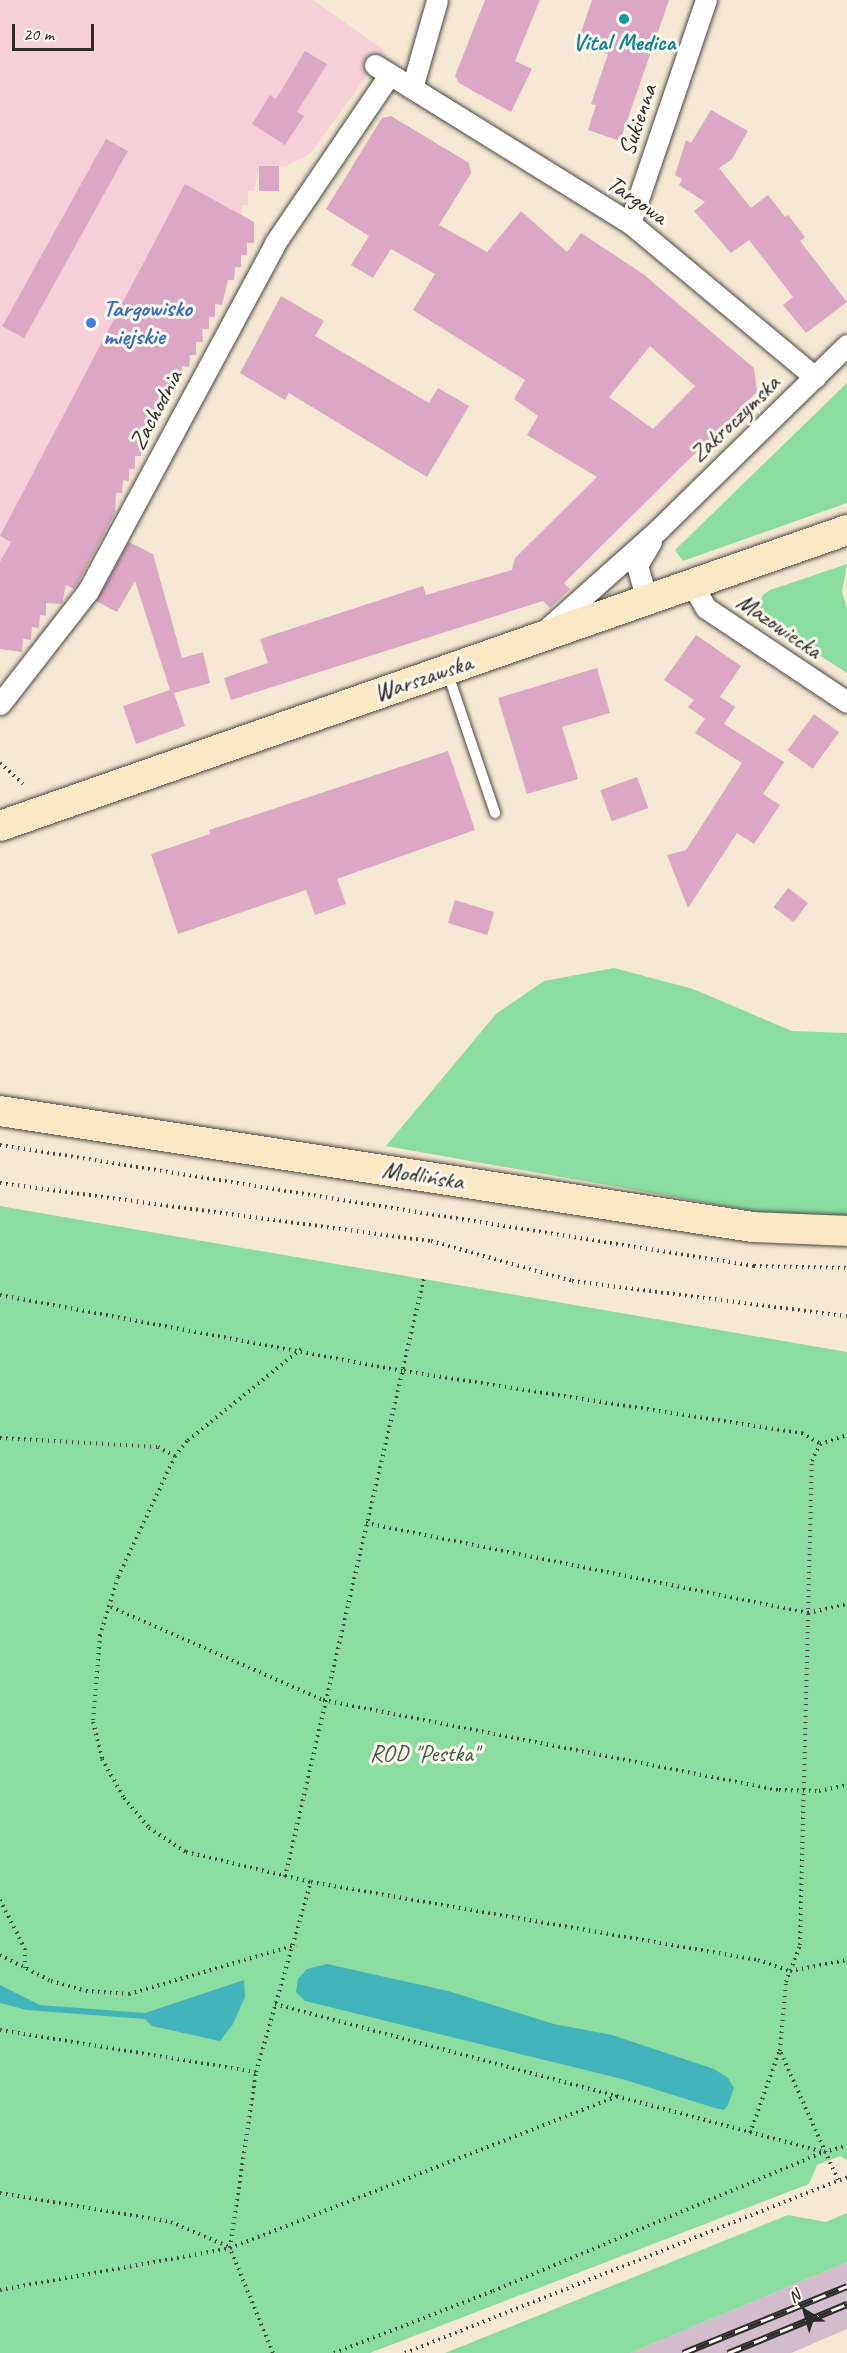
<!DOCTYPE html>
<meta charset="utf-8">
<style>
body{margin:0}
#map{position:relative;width:847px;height:2353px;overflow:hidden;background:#f5e8d2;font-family:Caveat,sans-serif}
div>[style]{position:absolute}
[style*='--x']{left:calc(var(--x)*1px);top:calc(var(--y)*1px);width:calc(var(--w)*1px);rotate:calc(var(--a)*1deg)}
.built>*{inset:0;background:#f6cfd9}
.industrial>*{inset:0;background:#d1bdcb}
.green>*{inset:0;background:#8add9e}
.water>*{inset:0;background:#43b3bc}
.building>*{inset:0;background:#dca7c4;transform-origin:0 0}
.path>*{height:4px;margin-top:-2px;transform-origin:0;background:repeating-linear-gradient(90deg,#494744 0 1.5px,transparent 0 6px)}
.roads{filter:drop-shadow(0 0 2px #494744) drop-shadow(0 0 2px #494744)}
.lane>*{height:10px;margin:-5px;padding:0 5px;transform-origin:5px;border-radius:5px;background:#fff}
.street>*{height:21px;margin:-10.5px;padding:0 10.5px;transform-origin:10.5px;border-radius:10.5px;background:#fff}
.secondary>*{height:30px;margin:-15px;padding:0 15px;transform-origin:15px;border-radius:15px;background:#fae7c3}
.rail>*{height:7px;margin-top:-3.5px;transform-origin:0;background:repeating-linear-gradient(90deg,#fbf7ec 0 14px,#2b2b2b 0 28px);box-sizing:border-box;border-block:2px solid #2b2b2b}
.dots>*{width:16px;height:16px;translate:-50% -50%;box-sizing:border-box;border:3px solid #fbf7ec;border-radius:50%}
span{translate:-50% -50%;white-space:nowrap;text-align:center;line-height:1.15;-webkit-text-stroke:6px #fbf7ec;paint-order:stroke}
.culture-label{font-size:24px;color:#0d838f;font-weight:700}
.street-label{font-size:24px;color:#2b2b2b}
.shop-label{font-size:24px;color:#366cbe;font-weight:700}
.left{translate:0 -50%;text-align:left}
.park-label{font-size:24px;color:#435848}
.north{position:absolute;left:775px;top:2281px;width:60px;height:60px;-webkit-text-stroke:4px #fbf7ec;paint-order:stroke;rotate:323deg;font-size:16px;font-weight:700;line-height:24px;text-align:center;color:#2b2b2b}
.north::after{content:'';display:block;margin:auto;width:21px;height:27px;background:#2b2b2b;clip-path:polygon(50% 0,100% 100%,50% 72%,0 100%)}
.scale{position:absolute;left:12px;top:24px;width:82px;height:27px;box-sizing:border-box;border:3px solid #2b2b2b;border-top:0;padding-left:8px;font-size:18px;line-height:21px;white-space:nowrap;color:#2b2b2b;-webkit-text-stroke:4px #fbf7ec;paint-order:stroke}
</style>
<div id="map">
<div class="built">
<i style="clip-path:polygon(0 0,313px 0,385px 51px,310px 154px,286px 166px,259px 167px,254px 191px,248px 191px,248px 205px,242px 205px,242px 217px,0 636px)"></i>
</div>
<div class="industrial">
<i style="clip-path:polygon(847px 2262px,847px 2329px,791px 2353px,630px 2353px)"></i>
</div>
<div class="green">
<i style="clip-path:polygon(847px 383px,847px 503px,683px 561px,675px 550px)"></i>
<i style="clip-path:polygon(847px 564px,842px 592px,847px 608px,847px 673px,764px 619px,758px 606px,763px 595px,770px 590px)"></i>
<i style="clip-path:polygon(614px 968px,693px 989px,792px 1031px,847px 1033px,847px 1220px,764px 1213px,386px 1146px,496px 1014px,544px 981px)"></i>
<i style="clip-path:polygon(0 1206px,847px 1352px,847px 2160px,840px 2156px,817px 2165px,809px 2184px,370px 2353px,0 2353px)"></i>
<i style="clip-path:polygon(847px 2213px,847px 2262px,630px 2353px,445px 2353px,788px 2215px,826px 2222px)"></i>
</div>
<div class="water">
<i style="clip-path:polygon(327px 1964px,448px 1991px,554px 2024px,612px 2035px,714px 2069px,728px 2078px,734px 2088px,728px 2105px,724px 2110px,715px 2108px,622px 2079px,305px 2001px,296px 1992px,298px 1979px,307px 1969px)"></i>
<i style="clip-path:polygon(244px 1980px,245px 1997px,233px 2024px,220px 2041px,152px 2026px,145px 2019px,27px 2010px,0 2003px,0 1985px,40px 2005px,145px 2013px)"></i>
</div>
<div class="building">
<i style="clip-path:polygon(485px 0,540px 0,515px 61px,532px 69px,511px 112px,459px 83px,455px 76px)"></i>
<i style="clip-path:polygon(592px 0,669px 0,620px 141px,588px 130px,596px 105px,591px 104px,608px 54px,577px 44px)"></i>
<i style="clip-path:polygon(305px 51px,327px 64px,297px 112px,304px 116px,285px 145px,252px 124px,270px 95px,276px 99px)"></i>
<i style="clip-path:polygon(711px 110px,748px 131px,732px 159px,719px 168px,751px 208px,768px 195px,785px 217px,788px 215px,805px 237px,800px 241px,847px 302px,806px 333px,783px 305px,793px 297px,749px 240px,731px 253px,694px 211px,705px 202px,679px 185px,682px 179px,675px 175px,686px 140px,691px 143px)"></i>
<i style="clip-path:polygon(evenodd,391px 116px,469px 163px,471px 173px,439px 225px,487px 252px,521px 211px,567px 252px,581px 233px,643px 274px,754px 368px,757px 392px,564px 583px,570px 589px,550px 608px,543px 601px,231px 700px,224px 678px,268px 663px,260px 639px,423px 586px,426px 595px,512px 570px,515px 558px,597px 477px,527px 435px,538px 416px,514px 399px,525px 380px,413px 310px,435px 274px,391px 249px,373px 278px,351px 265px,369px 236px,326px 209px,382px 118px,391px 116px,650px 346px,695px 386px,653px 429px,609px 397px,650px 346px)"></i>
<i style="left:106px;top:139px;width:25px;height:214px;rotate:29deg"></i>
<i style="left:259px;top:166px;width:20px;height:25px"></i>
<i style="clip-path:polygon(185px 184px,254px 222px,254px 243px,247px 243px,247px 255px,241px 255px,241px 267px,235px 267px,234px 280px,228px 280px,222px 305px,215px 304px,215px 317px,209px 317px,209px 329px,202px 329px,203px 342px,196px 342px,196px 355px,190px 355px,189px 367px,182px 366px,181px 379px,175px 379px,175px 392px,169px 392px,168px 405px,162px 405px,161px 418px,155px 418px,154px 431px,149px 430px,148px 444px,142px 443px,141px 456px,135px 456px,135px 469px,129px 469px,129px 481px,123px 480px,122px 493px,116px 493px,115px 513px,77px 584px,74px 589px,66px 585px,62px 604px,46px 603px,46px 616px,40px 615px,39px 628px,32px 627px,31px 640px,23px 639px,22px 652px,0 649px,0 562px,11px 542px,0 536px)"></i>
<i style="clip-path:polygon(281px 296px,324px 321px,315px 336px,429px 403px,438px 388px,469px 406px,427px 477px,289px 393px,285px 400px,240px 373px)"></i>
<i style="clip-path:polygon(129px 542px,153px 554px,182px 658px,203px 652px,210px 683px,174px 693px,185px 726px,136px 744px,123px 706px,170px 690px,135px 581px,117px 612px,96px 601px)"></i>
<i style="clip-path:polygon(696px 635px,741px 666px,720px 697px,735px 707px,724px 724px,784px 762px,763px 794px,780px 805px,754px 844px,737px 833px,688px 908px,667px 855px,686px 850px,742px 763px,695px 733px,705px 719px,688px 707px,694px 700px,664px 680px)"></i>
<i style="clip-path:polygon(597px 668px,610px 713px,562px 727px,578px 779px,527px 794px,498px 698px)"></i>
<i style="left:814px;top:714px;width:31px;height:45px;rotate:36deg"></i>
<i style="clip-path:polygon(448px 751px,475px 830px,337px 879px,346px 904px,315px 915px,306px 890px,178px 934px,151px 854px,210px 834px,209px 830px)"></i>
<i style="left:637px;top:777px;width:33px;height:39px;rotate:70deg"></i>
<i style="left:788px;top:888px;width:25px;height:24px;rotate:37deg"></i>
<i style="left:455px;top:900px;width:41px;height:24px;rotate:17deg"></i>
</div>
<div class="path">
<i style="--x:0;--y:763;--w:31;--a:42"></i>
<i style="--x:0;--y:1145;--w:764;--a:9.12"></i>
<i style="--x:754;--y:1266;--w:93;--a:1.2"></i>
<i style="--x:0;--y:1183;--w:435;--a:7.7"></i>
<i style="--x:431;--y:1241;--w:147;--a:15.8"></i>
<i style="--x:572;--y:1281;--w:277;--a:7.3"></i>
<i style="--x:0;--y:1295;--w:411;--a:10.7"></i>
<i style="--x:404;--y:1371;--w:403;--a:8.9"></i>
<i style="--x:802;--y:1433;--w:21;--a:31"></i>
<i style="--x:301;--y:1349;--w:146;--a:141.1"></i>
<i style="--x:187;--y:1441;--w:19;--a:129"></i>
<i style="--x:175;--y:1456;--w:134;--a:115.2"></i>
<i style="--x:118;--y:1577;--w:61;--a:107.2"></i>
<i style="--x:100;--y:1635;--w:87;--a:94.6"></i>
<i style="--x:93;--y:1722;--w:38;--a:76"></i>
<i style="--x:102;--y:1759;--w:45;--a:60.6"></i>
<i style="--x:124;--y:1798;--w:39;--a:50"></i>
<i style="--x:149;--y:1828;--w:44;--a:33"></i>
<i style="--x:186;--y:1852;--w:129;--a:13.5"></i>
<i style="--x:311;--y:1882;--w:454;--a:9.9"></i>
<i style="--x:758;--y:1960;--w:34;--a:19"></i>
<i style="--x:790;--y:1971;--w:58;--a:-10.9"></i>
<i style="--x:0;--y:1438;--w:158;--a:3.3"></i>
<i style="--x:158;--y:1447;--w:19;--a:28"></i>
<i style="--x:366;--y:1523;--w:451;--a:11.5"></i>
<i style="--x:808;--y:1613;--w:40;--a:-13"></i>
<i style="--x:111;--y:1607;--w:232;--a:23.7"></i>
<i style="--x:323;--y:1700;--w:465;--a:11.2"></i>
<i style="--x:779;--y:1790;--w:40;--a:1.4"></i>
<i style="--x:819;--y:1791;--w:29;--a:-12"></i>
<i style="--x:285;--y:1877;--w:615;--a:-76.94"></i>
<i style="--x:0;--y:1900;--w:55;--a:63"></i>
<i style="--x:25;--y:1949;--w:19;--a:90"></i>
<i style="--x:0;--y:1955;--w:57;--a:27"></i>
<i style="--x:51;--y:1981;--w:36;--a:16"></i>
<i style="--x:86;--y:1991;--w:43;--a:4"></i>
<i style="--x:129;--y:1994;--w:174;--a:-16.4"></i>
<i style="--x:275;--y:2004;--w:569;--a:15.09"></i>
<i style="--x:0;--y:2030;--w:259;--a:9.3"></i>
<i style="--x:750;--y:2133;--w:86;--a:-70.3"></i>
<i style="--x:838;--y:2180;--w:141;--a:-114.2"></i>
<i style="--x:780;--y:2051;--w:69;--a:-85"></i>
<i style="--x:786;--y:1982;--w:40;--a:-69"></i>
<i style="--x:800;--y:1945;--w:484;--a:-88.6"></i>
<i style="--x:812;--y:1461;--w:19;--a:-65"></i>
<i style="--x:820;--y:1444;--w:28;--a:-18"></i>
<i style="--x:0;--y:2193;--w:173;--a:9.6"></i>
<i style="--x:171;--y:2222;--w:63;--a:23.3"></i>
<i style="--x:0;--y:2290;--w:234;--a:-10.3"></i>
<i style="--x:230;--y:2248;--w:420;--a:-21.4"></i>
<i style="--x:273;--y:2353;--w:113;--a:-112.3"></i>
<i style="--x:230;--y:2248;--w:178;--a:-81.6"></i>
<i style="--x:256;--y:2072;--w:198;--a:-73.9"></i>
<i style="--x:334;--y:2353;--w:171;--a:-21.3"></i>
<i style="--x:493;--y:2291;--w:359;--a:-22.8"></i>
<i style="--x:824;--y:2152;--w:24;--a:-15"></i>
<i style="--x:405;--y:2353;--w:476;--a:-21.7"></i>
</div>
<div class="roads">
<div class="lane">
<i style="--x:447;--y:671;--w:150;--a:71.3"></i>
</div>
<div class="street">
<i style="--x:375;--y:65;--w:300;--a:31.8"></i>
<i style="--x:630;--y:223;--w:241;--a:39.8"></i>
<i style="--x:412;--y:88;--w:91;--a:-74.1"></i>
<i style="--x:630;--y:223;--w:236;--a:-71.2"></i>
<i style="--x:692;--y:584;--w:28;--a:60"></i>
<i style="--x:706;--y:608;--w:169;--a:33.7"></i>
<i style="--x:647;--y:600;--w:36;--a:-106"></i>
<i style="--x:637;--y:565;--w:27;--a:-59"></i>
<i style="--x:548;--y:628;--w:149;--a:-41.7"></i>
<i style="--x:659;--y:529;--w:263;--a:-44.4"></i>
<i style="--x:0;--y:704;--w:143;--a:-52.1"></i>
<i style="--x:88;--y:591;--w:395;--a:-61.7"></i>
<i style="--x:275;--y:243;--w:204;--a:-55.8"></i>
</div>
<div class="secondary">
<i style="--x:0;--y:826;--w:897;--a:-19.26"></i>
<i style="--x:0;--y:1111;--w:762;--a:8.76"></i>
<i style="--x:753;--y:1227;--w:94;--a:2.4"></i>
</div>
</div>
<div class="rail">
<i style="--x:683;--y:2353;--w:177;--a:-22.2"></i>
<i style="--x:728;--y:2353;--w:129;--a:-22.4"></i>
</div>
<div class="dots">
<i style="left:624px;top:19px;background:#0f9aa8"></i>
<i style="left:91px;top:323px;background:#3f7fe0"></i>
</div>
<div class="culture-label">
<span style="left:624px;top:43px">Vital Medica</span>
</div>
<div class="street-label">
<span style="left:638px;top:120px;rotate:-71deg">Sukienna</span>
<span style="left:637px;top:200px;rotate:35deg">Targowa</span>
<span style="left:156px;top:410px;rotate:-62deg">Zachodnia</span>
<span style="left:735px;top:419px;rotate:-44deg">Zakroczymska</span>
<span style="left:779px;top:626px;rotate:34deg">Mazowiecka</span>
<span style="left:423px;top:678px;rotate:-19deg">Warszawska</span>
<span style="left:423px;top:1176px;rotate:9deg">Modlińska</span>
</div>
<div class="shop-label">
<span class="left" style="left:103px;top:323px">Targowisko<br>miejskie</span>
</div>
<div class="park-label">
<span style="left:424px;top:1754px">ROD "Pestka"</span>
</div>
<div class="north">N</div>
<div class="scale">20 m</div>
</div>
